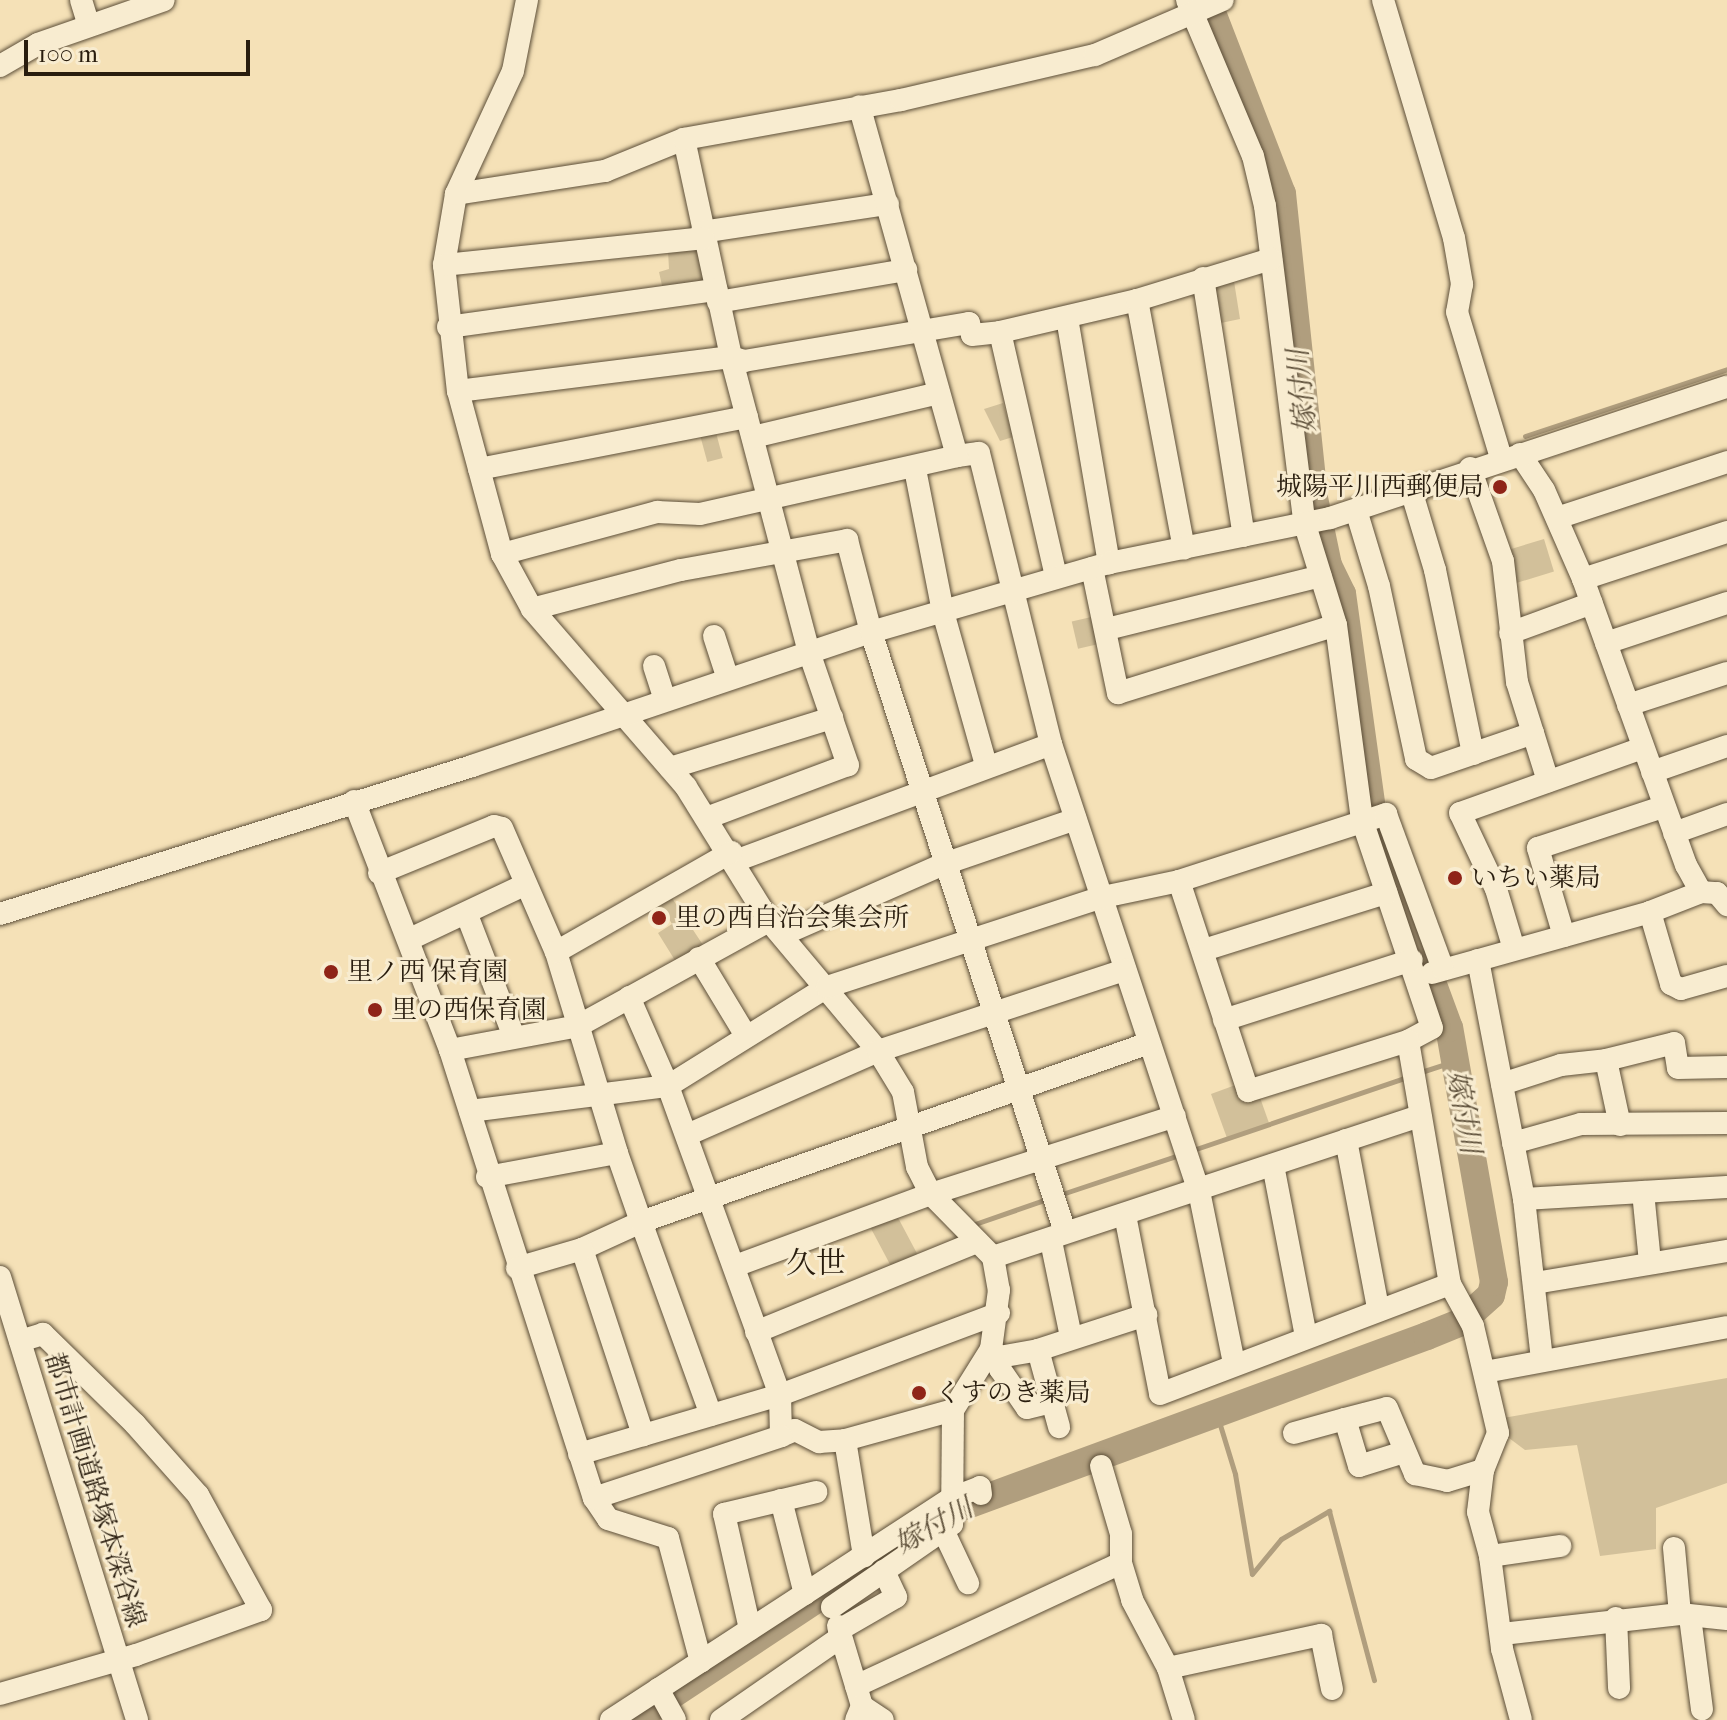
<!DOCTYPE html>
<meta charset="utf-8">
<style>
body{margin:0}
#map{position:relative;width:1727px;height:1720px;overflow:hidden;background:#f5e1b7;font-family:"IM FELL French Canon","Noto Serif JP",serif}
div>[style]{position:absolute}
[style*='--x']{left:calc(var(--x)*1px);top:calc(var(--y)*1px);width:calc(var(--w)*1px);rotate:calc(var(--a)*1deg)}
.green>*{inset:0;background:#d2c09a;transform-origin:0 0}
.stream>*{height:5px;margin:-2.5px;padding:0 2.5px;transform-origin:2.5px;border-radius:2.5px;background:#b09e7e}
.river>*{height:28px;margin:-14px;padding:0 14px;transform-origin:14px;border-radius:14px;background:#b09e7e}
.roads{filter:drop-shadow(0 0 2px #5c4e38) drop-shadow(0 0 2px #5c4e38)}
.minor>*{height:22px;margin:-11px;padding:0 11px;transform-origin:11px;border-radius:11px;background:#f8ecd0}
.dots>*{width:22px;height:22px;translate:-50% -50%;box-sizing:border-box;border:4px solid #f8ecd0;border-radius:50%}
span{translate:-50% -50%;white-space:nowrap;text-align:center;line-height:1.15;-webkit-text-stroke:6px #f8ecd0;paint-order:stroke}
.poi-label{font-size:26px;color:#291d0e}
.right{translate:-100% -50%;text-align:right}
.left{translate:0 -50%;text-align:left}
.street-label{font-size:26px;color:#291d0e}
.water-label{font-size:28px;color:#5f513b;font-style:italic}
.quarter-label{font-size:30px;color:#291d0e}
.scale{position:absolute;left:24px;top:40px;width:226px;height:36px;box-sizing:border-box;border:4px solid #291d0e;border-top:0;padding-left:10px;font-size:24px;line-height:28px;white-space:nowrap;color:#291d0e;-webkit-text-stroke:6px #f8ecd0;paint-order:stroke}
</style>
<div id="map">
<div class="green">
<i style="clip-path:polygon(698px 247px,707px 283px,663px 290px,659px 272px,669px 269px,668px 251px)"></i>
<i style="clip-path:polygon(1233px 275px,1240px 319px,1216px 324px,1210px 290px)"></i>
<i style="clip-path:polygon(1003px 403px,1013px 437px,1000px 441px,984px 409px)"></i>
<i style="left:715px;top:429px;width:30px;height:16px;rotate:75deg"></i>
<i style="left:1544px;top:539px;width:34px;height:41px;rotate:73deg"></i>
<i style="left:1100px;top:615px;width:28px;height:29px;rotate:77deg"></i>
<i style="clip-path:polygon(670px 895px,703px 945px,676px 962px,658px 933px,672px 924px,659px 902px)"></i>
<i style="clip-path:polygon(1241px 1083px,1258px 1092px,1269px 1123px,1227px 1138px,1211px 1094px)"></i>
<i style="left:895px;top:1212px;width:52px;height:29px;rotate:62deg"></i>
<i style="clip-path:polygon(1727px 1378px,1727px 1483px,1656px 1508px,1656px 1549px,1600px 1556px,1577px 1445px,1525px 1450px,1509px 1438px,1503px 1418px)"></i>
</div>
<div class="stream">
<i style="--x:1525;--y:436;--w:213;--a:-18.3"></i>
<i style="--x:1421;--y:1072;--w:36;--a:-18"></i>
<i style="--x:1193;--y:1150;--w:226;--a:-18.8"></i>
<i style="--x:1065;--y:1193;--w:123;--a:-18.4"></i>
<i style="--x:972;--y:1225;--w:79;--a:-19.1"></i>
<i style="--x:1217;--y:1415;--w:62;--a:73"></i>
<i style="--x:1235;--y:1474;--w:101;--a:80.4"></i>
<i style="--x:1252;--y:1574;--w:45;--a:-50.4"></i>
<i style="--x:1281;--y:1539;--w:56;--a:-30.3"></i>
<i style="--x:1329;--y:1511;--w:175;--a:75.1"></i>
</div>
<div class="river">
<i style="--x:634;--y:1720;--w:377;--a:-33.5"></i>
<i style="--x:948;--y:1512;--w:510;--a:-20.17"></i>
<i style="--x:1427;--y:1336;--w:37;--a:-22"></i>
<i style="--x:1461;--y:1322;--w:40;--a:-42"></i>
<i style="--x:1491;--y:1295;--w:13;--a:-77"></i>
<i style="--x:1494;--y:1282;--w:258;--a:-100"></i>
<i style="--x:1449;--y:1028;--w:217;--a:-110.2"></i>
<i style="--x:1374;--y:824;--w:232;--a:-97.9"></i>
<i style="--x:1342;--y:594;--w:32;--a:-116"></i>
<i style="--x:1328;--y:565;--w:68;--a:-101.8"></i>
<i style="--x:1314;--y:498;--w:306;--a:-96"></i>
<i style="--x:1282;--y:194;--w:208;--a:-111.1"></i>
</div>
<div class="roads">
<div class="minor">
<i style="--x:81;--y:0;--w:27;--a:73"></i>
<i style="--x:527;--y:0;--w:72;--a:101.2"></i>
<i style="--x:513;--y:71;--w:136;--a:114.9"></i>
<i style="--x:456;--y:194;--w:72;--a:99.6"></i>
<i style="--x:444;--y:265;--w:127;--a:83.7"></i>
<i style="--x:458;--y:391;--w:169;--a:74.9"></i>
<i style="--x:502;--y:554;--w:63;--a:61.4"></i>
<i style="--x:532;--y:609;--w:235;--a:49.1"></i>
<i style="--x:686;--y:787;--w:158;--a:58.2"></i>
<i style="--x:769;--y:921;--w:170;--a:50"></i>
<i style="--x:878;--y:1051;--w:48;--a:58.6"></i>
<i style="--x:903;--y:1092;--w:76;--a:79.4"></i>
<i style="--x:917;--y:1167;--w:30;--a:63"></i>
<i style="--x:931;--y:1194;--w:88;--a:45.5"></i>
<i style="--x:993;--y:1257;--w:34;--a:80"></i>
<i style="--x:999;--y:1290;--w:60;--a:97.7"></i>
<i style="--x:991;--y:1349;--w:72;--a:121.9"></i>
<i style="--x:953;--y:1410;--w:114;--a:90.5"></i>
<i style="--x:952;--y:1524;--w:146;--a:145.3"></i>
<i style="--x:1187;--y:0;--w:169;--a:67.1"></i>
<i style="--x:1253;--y:156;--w:51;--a:76.5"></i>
<i style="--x:1265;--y:206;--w:321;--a:82.9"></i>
<i style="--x:1305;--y:525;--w:105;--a:72.8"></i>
<i style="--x:1336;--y:625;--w:197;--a:82.4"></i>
<i style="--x:1362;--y:820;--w:219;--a:71.4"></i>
<i style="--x:1432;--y:1028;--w:27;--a:152"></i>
<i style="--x:1408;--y:1041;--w:247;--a:80.2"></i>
<i style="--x:1450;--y:1284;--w:48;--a:61.3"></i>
<i style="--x:1473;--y:1326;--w:110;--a:76.8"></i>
<i style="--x:1498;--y:1433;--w:40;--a:112"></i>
<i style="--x:1483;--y:1470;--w:42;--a:96.8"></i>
<i style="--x:1478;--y:1512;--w:46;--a:74.7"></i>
<i style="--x:1490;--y:1556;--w:94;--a:82.6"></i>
<i style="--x:1502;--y:1649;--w:73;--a:75"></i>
<i style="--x:1383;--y:0;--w:248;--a:73.4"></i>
<i style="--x:1454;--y:238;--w:47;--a:80.1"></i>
<i style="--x:1462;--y:284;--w:28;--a:100"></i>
<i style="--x:1457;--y:312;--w:152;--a:73.2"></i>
<i style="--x:0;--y:66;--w:44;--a:-30.1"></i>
<i style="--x:38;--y:44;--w:133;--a:-19.2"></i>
<i style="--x:684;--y:139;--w:223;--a:77.8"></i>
<i style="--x:731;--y:357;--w:305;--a:75.2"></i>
<i style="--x:809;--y:652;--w:120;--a:71"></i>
<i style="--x:848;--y:765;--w:148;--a:159.5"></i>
<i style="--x:456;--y:194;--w:151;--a:-8.8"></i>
<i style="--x:605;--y:171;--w:85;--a:-22.1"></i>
<i style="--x:684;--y:139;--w:220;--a:-10.2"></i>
<i style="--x:901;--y:100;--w:199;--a:-13.1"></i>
<i style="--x:1095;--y:55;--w:139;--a:-23.3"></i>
<i style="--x:702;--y:232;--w:188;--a:-8.6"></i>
<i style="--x:444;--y:265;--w:261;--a:-5.9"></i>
<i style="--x:1203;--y:278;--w:261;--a:81"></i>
<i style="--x:1137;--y:300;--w:253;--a:79.3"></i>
<i style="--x:718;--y:302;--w:191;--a:-9.7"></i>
<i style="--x:1067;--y:318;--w:249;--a:80.3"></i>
<i style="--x:448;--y:327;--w:271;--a:-7.9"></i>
<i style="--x:1000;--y:332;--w:251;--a:77.1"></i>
<i style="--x:458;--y:391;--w:275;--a:-7.1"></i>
<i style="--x:731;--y:357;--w:14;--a:17"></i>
<i style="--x:744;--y:361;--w:228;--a:-9.6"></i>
<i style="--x:969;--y:323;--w:12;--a:76"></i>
<i style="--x:972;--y:335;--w:28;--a:-6"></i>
<i style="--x:1000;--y:332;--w:141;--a:-13.1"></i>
<i style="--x:1137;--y:300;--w:140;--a:-17"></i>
<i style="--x:753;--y:437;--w:191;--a:-13.3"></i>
<i style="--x:1520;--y:454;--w:43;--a:56.3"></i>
<i style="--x:1544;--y:490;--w:97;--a:66.3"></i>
<i style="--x:1583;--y:579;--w:304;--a:70.2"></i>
<i style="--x:1686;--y:865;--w:31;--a:61"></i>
<i style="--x:1701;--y:892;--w:16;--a:4"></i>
<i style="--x:1717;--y:893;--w:16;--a:50"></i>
<i style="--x:957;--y:456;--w:22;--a:-8"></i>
<i style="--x:979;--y:453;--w:300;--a:76.1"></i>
<i style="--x:1051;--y:744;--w:471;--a:71.7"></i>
<i style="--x:1199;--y:1191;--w:176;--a:78.5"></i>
<i style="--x:1470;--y:468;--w:99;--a:70.5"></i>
<i style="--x:1503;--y:561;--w:122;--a:83.4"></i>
<i style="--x:1517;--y:682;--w:104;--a:72.6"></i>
<i style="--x:479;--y:469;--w:273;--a:-11"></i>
<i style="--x:915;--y:469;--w:146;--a:78.9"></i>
<i style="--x:943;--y:612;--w:159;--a:74.3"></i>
<i style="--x:1411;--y:490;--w:84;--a:73.3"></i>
<i style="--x:1435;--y:570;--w:188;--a:78.3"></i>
<i style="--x:1356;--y:510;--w:79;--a:73.2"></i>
<i style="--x:1379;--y:586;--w:177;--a:77.9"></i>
<i style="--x:1416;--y:759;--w:17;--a:31"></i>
<i style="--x:1431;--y:768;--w:108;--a:-18.9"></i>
<i style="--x:1557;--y:518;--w:179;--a:-18.2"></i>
<i style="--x:502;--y:554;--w:161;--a:-15.2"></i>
<i style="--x:657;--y:512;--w:43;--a:2.7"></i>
<i style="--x:700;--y:514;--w:263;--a:-12.7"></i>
<i style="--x:957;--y:456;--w:363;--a:-105.6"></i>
<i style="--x:1092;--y:568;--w:128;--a:78.3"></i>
<i style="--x:1118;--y:693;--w:228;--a:-17.3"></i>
<i style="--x:1583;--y:579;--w:151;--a:-18.1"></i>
<i style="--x:532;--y:609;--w:154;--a:-14.7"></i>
<i style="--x:681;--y:570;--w:169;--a:-10.2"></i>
<i style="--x:847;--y:540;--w:95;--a:75.4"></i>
<i style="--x:871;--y:632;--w:631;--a:72.08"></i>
<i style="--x:1107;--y:629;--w:220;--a:-13.9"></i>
<i style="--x:1510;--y:633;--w:87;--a:-20.1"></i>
<i style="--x:714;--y:636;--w:45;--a:72"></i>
<i style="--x:1606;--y:643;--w:127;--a:-18.3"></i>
<i style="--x:654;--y:666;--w:35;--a:72"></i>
<i style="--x:1628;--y:705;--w:104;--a:-17.9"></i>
<i style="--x:670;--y:768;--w:170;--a:-17.2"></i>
<i style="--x:1652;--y:772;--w:79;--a:-19.1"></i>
<i style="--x:354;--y:801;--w:267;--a:68.9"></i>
<i style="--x:450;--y:1050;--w:471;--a:72.2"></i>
<i style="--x:594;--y:1498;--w:25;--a:56"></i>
<i style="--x:608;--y:1519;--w:63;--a:17.6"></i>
<i style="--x:668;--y:1538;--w:128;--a:75.1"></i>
<i style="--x:1674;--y:833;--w:56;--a:-19.7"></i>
<i style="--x:735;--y:861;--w:337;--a:-20.3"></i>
<i style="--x:379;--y:873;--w:124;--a:-22.2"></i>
<i style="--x:494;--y:826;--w:8;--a:14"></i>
<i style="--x:502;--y:828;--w:135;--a:66.5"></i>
<i style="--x:556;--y:952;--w:210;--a:73.1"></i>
<i style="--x:1179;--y:881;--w:221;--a:71.8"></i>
<i style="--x:1248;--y:1091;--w:168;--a:-17.4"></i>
<i style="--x:1650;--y:912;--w:75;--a:73.7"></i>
<i style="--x:1671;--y:984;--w:11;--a:27"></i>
<i style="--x:1681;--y:989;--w:48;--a:-15.8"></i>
<i style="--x:0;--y:914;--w:495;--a:-17.4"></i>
<i style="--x:472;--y:766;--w:421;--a:-18.6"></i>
<i style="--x:871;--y:632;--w:248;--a:-16.2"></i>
<i style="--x:1109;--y:563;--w:226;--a:-11.5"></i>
<i style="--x:1330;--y:518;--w:418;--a:-18.3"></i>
<i style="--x:467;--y:915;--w:131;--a:68.9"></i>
<i style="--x:782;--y:935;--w:177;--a:-23.7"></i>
<i style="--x:944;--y:864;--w:139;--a:-18.8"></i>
<i style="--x:1564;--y:936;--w:92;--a:-106.5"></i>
<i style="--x:1538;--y:848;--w:132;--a:-18.2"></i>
<i style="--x:410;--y:939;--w:126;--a:-25.3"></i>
<i style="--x:1514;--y:949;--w:63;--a:-106.7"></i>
<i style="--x:1496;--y:889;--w:84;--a:-115.3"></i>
<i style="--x:1460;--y:813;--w:194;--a:-19.6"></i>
<i style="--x:1204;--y:950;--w:191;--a:-17.4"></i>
<i style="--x:556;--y:952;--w:202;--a:-29.7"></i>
<i style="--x:699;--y:958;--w:91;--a:58.9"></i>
<i style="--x:1478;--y:960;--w:243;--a:79.1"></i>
<i style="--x:1524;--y:1199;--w:162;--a:83.6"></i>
<i style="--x:1432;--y:973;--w:226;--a:-15.6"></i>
<i style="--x:1650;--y:912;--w:55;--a:-21.4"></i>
<i style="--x:629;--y:997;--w:97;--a:66.3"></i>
<i style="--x:668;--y:1086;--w:187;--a:-31.9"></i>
<i style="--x:827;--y:987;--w:290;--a:-18.1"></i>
<i style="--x:1103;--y:897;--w:78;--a:-11.9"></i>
<i style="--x:1179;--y:881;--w:218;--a:-17.9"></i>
<i style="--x:1386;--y:814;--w:165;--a:69.8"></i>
<i style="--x:1224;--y:1020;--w:197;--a:-17.7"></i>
<i style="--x:450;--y:1050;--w:130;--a:-10.6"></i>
<i style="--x:578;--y:1026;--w:218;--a:-28.8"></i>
<i style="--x:1502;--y:1084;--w:62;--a:-17.9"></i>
<i style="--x:1561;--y:1065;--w:45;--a:-6.3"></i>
<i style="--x:470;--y:1111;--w:200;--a:-7.2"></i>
<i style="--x:668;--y:1086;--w:329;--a:70.1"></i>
<i style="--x:780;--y:1395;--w:41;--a:88.6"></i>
<i style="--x:781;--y:1436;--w:15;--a:-23"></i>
<i style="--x:795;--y:1430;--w:27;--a:27"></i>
<i style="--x:819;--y:1442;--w:26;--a:-4"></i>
<i style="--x:845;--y:1440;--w:112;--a:-15.5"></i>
<i style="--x:1620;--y:1125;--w:66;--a:-102.2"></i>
<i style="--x:1606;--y:1060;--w:70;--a:-14"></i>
<i style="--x:1674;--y:1043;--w:25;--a:81"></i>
<i style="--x:1678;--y:1068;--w:49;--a:-1.2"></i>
<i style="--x:687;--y:1135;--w:209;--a:-23.7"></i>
<i style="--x:878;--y:1051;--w:260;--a:-18.2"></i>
<i style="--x:1346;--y:1140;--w:170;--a:79.2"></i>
<i style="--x:1513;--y:1143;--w:71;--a:-15.6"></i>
<i style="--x:1581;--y:1124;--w:146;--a:-0.4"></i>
<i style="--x:1273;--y:1165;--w:175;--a:79.1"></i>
<i style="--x:487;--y:1177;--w:132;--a:-10.5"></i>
<i style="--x:617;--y:1153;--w:73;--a:70.8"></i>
<i style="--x:641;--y:1222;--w:65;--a:155.4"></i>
<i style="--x:582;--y:1249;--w:196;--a:71.8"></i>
<i style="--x:1643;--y:1192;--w:70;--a:84.3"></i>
<i style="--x:1524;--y:1199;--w:203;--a:-3.4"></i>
<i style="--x:1125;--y:1215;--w:182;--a:78.9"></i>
<i style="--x:1160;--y:1394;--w:310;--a:-20.8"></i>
<i style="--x:1051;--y:1241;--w:98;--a:78.2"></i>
<i style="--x:993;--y:1257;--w:450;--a:-18.3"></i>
<i style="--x:735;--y:1266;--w:209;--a:-20.2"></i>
<i style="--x:931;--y:1194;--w:256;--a:-17.7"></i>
<i style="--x:517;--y:1268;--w:68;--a:-16.3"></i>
<i style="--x:0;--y:1277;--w:464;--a:72.8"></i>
<i style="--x:1535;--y:1283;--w:195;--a:-9.5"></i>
<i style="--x:756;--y:1332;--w:239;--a:-22.2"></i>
<i style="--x:991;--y:1349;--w:11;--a:45"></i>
<i style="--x:999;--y:1357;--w:40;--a:-10"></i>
<i style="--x:1038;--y:1350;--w:114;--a:-18"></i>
<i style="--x:1038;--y:1350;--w:80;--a:74.7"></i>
<i style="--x:999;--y:1357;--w:12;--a:85"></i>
<i style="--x:1000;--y:1369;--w:47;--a:55.3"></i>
<i style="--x:1027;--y:1408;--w:25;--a:-14"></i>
<i style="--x:1485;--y:1372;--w:246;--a:-10.5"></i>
<i style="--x:711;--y:1415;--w:205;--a:-109.9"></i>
<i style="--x:641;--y:1222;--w:539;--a:-19.41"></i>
<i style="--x:1294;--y:1433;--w:53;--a:-15.4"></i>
<i style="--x:845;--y:1440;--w:118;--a:80.7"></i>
<i style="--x:1404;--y:1452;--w:47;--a:162.7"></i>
<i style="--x:1359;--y:1466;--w:49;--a:-106.6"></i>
<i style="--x:1345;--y:1419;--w:43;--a:-14.7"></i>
<i style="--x:1387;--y:1408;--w:72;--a:67"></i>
<i style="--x:1415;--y:1474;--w:33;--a:12"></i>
<i style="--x:1447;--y:1481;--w:38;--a:-17"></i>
<i style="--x:579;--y:1454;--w:209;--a:-16.4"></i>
<i style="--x:780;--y:1395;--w:234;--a:-20.5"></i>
<i style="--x:1101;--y:1466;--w:71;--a:73.6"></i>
<i style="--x:1121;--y:1534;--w:29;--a:90"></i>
<i style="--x:1121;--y:1563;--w:39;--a:73"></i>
<i style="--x:1132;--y:1600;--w:77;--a:62.1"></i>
<i style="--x:1168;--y:1668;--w:54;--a:72.9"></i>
<i style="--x:594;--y:1498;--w:197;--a:-18.3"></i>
<i style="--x:781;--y:1500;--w:97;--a:75.7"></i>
<i style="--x:943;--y:1530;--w:59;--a:64.7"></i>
<i style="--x:1674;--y:1548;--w:66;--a:84.8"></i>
<i style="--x:1490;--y:1556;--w:71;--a:-8.1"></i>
<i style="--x:1690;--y:1617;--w:93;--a:82.6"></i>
<i style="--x:1616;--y:1618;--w:70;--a:87.5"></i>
<i style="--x:838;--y:1626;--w:84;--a:73.3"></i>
<i style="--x:862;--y:1706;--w:15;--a:113"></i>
<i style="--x:750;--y:1629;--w:118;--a:-102.7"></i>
<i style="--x:724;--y:1514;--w:95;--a:-13.4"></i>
<i style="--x:839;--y:1630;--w:66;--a:-30.1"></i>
<i style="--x:896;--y:1597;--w:29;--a:-115"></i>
<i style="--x:1502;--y:1634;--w:179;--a:-6.4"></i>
<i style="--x:1680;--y:1614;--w:47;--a:6.1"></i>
<i style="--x:1168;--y:1668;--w:157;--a:-12.2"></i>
<i style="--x:1321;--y:1635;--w:55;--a:78.5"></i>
<i style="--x:856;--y:1686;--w:292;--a:-24.9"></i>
<i style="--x:658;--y:1689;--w:35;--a:61"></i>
<i style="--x:0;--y:1694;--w:141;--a:-16"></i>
<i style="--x:136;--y:1655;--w:133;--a:-19.8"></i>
<i style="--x:261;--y:1610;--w:131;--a:-118.7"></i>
<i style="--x:198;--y:1495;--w:95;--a:-131.6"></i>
<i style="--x:135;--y:1424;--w:129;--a:-135.6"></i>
<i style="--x:43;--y:1334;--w:24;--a:163"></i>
<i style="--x:862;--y:1706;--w:25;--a:34"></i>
<i style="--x:611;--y:1720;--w:407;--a:-33.1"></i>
<i style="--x:952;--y:1498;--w:30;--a:-21"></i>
<i style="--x:980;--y:1487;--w:7;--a:82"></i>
<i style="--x:721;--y:1720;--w:146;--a:-34.7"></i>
</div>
</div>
<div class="dots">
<i style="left:1500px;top:487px;background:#8f2418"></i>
<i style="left:1455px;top:878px;background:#8f2418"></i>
<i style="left:659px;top:918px;background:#8f2418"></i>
<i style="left:331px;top:972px;background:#8f2418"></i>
<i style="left:375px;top:1010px;background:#8f2418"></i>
<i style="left:919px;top:1393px;background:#8f2418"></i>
</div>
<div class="poi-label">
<span class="right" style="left:1484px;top:487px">城陽平川西郵便局</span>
<span class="left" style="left:1471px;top:878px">いちい薬局</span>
<span class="left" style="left:675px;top:918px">里の西自治会集会所</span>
<span class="left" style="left:347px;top:972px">里ノ西 保育園</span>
<span class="left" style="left:391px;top:1010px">里の西保育園</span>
<span class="left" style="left:935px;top:1393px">くすのき薬局</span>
</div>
<div class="street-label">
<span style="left:95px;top:1490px;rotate:73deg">都市計画道路塚本深谷線</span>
</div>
<div class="water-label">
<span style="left:1302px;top:391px;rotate:-96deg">嫁付川</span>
<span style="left:1464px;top:1112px;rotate:80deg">嫁付川</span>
<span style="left:934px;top:1526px;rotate:-29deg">嫁付川</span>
</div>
<div class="quarter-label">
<span style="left:816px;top:1264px">久世</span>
</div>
<div class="scale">100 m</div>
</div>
